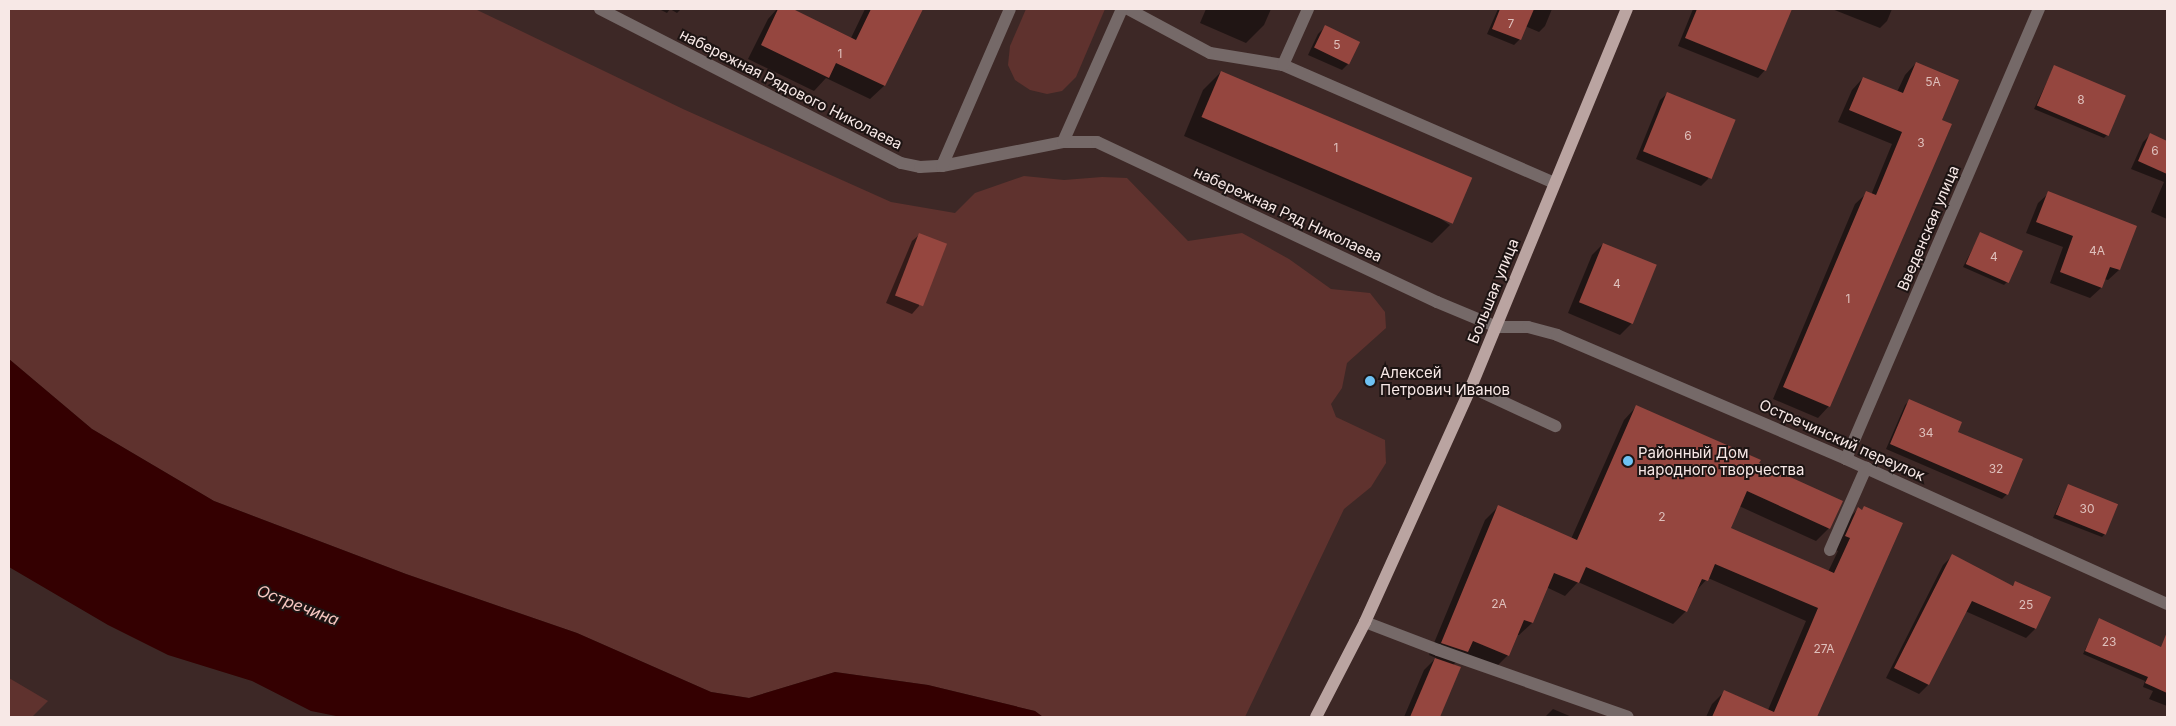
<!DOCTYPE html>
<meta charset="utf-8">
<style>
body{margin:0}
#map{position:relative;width:2176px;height:726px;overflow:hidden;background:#3d2826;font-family:Inter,sans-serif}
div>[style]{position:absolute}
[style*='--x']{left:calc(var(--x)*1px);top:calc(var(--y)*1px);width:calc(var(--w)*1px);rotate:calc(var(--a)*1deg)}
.green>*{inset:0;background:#5f322e}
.water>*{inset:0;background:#340001}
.shadow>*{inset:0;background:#0007}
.building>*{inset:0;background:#95463f;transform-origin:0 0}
.minor>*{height:12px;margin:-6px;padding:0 6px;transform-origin:6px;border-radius:6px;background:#756968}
.major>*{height:12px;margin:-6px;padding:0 6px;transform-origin:6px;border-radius:6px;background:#baa4a1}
.dots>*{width:14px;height:14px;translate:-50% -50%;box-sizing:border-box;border:2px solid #1d1413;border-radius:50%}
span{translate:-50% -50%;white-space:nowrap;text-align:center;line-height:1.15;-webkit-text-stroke:4px #1d1413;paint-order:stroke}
.number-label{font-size:12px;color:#dec0bc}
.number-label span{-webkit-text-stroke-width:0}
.street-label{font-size:15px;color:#f7e8e6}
.poi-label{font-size:15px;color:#f7e8e6}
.left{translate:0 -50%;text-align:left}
.water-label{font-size:16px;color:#f7c7c1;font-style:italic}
.frame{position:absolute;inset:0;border:10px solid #f7e8e6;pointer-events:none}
</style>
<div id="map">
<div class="green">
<i style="clip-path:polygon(9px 9px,475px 9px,683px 109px,891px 202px,955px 213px,975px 193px,1024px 176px,1064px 180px,1102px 177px,1127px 178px,1188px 241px,1242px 233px,1289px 259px,1331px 289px,1370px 293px,1385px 312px,1386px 328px,1347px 363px,1342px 388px,1331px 404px,1336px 417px,1385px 440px,1386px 463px,1371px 487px,1344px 509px,1245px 717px,1043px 717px,1035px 711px,928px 685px,835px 672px,749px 698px,711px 692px,577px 633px,406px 574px,214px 501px,92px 429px,9px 359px)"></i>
<i style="clip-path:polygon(1026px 9px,1105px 9px,1076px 77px,1062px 91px,1047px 94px,1030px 90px,1015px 80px,1008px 65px,1010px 46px)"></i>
<i style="clip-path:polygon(9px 678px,48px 701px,32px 717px,9px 717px)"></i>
</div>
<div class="water">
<i style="clip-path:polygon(9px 359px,92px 429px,214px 501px,406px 574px,577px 633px,711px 692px,749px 698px,835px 672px,928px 685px,1035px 711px,1043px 717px,341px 717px,311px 711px,252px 681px,168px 655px,108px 625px,9px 567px)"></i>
</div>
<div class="shadow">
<i style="clip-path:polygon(659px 9px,681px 9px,677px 13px,670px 9px,667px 13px)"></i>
<i style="clip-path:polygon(777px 9px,790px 9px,851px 38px,865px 9px,921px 9px,884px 86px,870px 99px,826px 78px,814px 91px,748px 59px,768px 19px)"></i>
<i style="clip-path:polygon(1206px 9px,1271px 9px,1264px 25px,1246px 43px,1200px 23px)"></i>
<i style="clip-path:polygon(1498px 9px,1552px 9px,1545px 26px,1539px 32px,1525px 26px,1520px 39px,1514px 45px,1487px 34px)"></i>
<i style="clip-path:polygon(1693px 9px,1791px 9px,1765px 70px,1758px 78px,1678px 46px)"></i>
<i style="clip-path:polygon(1832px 9px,1892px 9px,1887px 21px,1880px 28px)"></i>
<i style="clip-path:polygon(1325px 27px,1358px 42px,1349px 63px,1342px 70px,1308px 55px,1318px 34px)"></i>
<i style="clip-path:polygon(1916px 63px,1957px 81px,1829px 406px,1818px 418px,1773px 399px,1855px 204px,1867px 193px,1871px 195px,1892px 144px,1838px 122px,1852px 90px,1863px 78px,1897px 92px,1905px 75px)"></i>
<i style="clip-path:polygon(2054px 67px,2107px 135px,2104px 138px,2034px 109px)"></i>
<i style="clip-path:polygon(1221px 72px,1450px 225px,1432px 243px,1184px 136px,1203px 90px)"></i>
<i style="clip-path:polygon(1668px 93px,1733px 121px,1708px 179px,1701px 186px,1636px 159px,1660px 100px)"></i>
<i style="clip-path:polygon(2150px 135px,2167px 142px,2167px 219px,2151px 212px,2164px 182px,2131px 169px,2143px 142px)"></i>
<i style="clip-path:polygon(2049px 193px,2119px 270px,2108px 280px,2104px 279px,2101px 288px,2090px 298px,2050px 283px,2063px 247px,2026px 233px,2038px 203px)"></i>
<i style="clip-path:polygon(1981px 233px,2007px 282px,2004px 285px,1963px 267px)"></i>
<i style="clip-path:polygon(920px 234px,919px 306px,912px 314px,886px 303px,912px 241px)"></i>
<i style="clip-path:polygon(1603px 244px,1631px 324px,1620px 335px,1568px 313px,1592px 255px)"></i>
<i style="clip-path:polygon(1910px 400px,1956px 432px,2021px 460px,2006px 495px,2002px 499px,1886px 449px,1905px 405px)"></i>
<i style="clip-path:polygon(1636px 407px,1758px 464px,1829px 528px,1816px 541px,1739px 506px,1729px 528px,1828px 572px,1838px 551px,1833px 549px,1845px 522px,1858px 509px,1861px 511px,1864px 508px,1901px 524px,1816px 717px,1706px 717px,1712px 704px,1725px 691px,1768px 710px,1806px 621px,1708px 578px,1694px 593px,1686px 611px,1673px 624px,1578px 582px,1565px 596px,1546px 587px,1532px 623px,1519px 635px,1517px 635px,1508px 655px,1495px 668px,1463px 655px,1453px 665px,1460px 668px,1439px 717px,1404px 717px,1424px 670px,1436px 658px,1429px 655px,1485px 520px,1498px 507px,1571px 539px,1624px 420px)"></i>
<i style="clip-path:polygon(2068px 485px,2105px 534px,2102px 537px,2053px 518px)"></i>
<i style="clip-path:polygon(1952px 556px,2012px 586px,2016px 582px,2049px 597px,2035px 629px,2026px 638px,1965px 611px,1928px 685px,1919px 694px,1886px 678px,1943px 565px)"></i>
<i style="clip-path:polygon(2100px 620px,2167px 650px,2167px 706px,2149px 699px,2153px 691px,2143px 687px,2145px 681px,2083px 654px)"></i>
<i style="clip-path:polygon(1553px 709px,1572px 717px,1545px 717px)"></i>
</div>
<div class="building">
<i style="clip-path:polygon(778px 9px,793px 9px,856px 40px,871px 9px,923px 9px,885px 86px,836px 63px,829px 78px,761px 45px)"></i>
<i style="clip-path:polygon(1500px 9px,1534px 9px,1521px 40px,1492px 29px)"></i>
<i style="clip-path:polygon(1697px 9px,1792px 9px,1766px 71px,1685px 38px)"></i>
<i style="left:1325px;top:25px;width:39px;height:25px;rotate:26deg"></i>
<i style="clip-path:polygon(1916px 62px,1959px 80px,1942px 120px,1952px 124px,1830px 407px,1783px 387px,1866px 191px,1876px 195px,1902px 132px,1849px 110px,1863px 77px,1903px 93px)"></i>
<i style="left:2054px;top:65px;width:78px;height:44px;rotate:23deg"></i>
<i style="left:1221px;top:71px;width:273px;height:50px;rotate:23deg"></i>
<i style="left:1667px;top:92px;width:74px;height:64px;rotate:22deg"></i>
<i style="clip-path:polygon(2150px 133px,2167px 141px,2167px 174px,2138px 161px)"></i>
<i style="clip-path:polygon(2048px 191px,2137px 226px,2120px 270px,2110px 267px,2102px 288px,2060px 272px,2073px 236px,2036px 222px)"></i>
<i style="left:1980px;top:232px;width:47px;height:35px;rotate:24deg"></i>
<i style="left:919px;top:233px;width:30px;height:67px;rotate:21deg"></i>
<i style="left:1603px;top:243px;width:58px;height:64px;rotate:22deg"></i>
<i style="clip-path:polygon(1909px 399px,1962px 422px,1958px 432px,2023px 459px,2008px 495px,1890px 444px)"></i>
<i style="clip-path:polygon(1636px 405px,1761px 460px,1759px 463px,1843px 501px,1830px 529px,1747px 491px,1731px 528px,1834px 573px,1850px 538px,1845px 536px,1858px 507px,1862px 510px,1864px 506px,1903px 523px,1817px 717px,1712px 717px,1724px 690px,1774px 712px,1818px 608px,1715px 564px,1708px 581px,1702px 579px,1687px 612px,1586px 567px,1579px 583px,1554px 573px,1533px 623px,1524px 620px,1509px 656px,1473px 641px,1468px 652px,1441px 643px,1498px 505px,1577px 540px)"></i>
<i style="left:2068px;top:484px;width:54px;height:33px;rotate:22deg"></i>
<i style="clip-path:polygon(1952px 554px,2013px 586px,2015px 581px,2051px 597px,2036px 629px,1972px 601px,1929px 685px,1894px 668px)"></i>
<i style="clip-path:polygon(2099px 618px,2161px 647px,2167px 632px,2167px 693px,2145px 683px,2148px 677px,2085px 651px)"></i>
<i style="clip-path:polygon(1435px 658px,1461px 667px,1440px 717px,1410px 717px)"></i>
</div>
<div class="minor">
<i style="--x:600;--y:9;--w:338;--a:27.1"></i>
<i style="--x:901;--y:163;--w:19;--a:12"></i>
<i style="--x:920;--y:167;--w:22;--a:-3"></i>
<i style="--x:942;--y:166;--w:123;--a:-11.2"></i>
<i style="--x:1063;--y:142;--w:34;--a:0"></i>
<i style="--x:1097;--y:142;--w:376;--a:25.2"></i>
<i style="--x:1437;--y:302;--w:65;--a:22.6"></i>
<i style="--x:1497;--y:327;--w:31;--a:0"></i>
<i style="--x:1528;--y:327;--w:30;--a:15"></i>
<i style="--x:1557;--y:335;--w:314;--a:23.2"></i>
<i style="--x:1846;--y:459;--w:352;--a:24.3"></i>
<i style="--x:1128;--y:9;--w:93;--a:28.2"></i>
<i style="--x:1210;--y:53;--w:74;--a:9.3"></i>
<i style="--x:1283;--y:65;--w:296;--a:23.5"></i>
<i style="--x:1283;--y:65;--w:61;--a:-65.9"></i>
<i style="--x:1063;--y:142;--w:145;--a:-66.1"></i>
<i style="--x:942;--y:166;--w:171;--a:-66.6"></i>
<i style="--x:1471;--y:387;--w:93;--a:24.9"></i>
<i style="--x:1846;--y:459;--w:490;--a:-66.8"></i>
<i style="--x:1830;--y:550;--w:90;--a:-66.3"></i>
<i style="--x:1365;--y:622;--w:78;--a:21"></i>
<i style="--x:1438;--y:650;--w:201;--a:19.4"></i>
</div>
<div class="major">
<i style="--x:1316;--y:717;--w:107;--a:-62.7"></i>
<i style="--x:1365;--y:622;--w:258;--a:-65.7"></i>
<i style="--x:1471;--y:387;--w:409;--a:-67.6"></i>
</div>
<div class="dots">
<i style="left:1370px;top:381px;background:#6ec2f3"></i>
<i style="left:1628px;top:461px;background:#6ec2f3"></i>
</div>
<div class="number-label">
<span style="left:1511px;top:24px">7</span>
<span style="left:1337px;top:45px">5</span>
<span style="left:840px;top:54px">1</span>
<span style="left:1933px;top:82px">5А</span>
<span style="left:2081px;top:100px">8</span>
<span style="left:1688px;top:136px">6</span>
<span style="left:1921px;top:143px">3</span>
<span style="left:1336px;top:148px">1</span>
<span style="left:2155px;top:151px">6</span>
<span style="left:2097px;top:251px">4А</span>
<span style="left:1994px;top:257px">4</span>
<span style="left:1617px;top:284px">4</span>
<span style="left:1848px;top:299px">1</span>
<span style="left:1926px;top:433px">34</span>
<span style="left:1996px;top:469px">32</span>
<span style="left:2087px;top:509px">30</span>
<span style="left:1662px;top:517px">2</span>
<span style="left:1499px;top:604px">2А</span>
<span style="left:2026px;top:605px">25</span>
<span style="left:2109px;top:642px">23</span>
<span style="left:1824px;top:649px">27А</span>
</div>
<div class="street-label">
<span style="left:791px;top:89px;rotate:27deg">набережная Рядового Николаева</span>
<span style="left:1288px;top:214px;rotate:25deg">набережная Ряд Николаева</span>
<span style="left:1928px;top:228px;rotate:-67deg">Введенская улица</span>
<span style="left:1493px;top:291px;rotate:-68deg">Большая улица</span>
<span style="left:1842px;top:440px;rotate:24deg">Остречинский переулок</span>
</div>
<div class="poi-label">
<span class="left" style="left:1380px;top:381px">Алексей<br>Петрович Иванов</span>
<span class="left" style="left:1638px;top:461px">Районный Дом<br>народного творчества</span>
</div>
<div class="water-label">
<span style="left:298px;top:605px;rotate:21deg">Остречина</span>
</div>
<div class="frame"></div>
</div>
